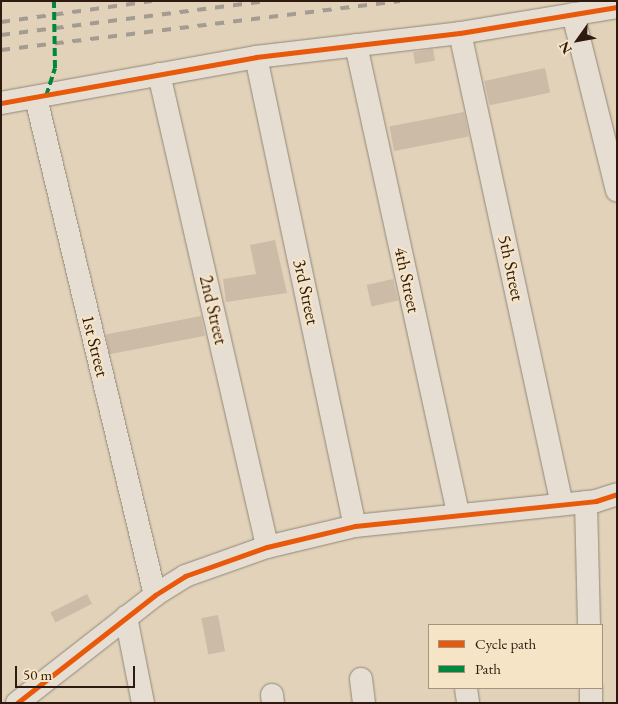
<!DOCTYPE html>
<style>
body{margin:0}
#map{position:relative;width:618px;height:704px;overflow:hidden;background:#e1d2b9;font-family:"EB Garamond",serif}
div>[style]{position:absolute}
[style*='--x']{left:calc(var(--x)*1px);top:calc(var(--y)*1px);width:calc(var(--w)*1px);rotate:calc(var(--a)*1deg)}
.building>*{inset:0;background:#cbbba7;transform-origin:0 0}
.roads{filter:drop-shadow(0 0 1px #928778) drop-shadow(0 0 1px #928778)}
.minor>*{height:22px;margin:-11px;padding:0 11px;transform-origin:11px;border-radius:11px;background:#e6ded2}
.rail>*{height:4px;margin-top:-2px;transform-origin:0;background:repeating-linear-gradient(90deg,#a49c91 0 9px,transparent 0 18px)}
.quiet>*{height:4px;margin-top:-2px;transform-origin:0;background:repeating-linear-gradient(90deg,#00873e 0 8px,transparent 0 12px)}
.cycleway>*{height:5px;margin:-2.5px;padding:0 2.5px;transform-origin:2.5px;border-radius:2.5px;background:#e8590c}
span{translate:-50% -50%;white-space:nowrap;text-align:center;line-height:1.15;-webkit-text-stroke:4.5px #f6e4c7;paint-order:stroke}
.street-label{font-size:18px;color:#2e1a0e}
.frame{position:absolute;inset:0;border:2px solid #2e1a0e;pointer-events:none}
.legend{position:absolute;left:428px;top:624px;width:175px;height:65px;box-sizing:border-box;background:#f6e4c7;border:1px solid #a6937d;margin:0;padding:6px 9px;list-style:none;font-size:15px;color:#2e1a0e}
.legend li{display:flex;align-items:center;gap:10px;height:25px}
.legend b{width:25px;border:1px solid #a6937d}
.north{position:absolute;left:553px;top:15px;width:50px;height:50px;-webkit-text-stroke:4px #f6e4c7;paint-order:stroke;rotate:238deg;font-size:14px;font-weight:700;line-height:20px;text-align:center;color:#2e1a0e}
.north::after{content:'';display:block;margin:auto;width:18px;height:22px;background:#2e1a0e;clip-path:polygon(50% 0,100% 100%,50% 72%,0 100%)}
.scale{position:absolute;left:15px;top:666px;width:120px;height:22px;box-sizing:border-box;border:2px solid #2e1a0e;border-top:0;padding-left:6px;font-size:15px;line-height:18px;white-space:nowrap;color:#2e1a0e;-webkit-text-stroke:4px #f6e4c7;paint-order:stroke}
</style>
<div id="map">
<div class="building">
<i style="left:433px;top:49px;width:12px;height:20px;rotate:81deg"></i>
<i style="left:545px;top:68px;width:25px;height:62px;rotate:78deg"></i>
<i style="left:464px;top:112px;width:25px;height:76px;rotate:79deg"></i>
<i style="clip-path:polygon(275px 240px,287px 293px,226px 302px,223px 279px,256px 274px,250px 245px)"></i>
<i style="left:393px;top:279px;width:22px;height:27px;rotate:77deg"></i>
<i style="left:201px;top:316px;width:20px;height:97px;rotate:79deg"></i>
<i style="left:87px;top:594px;width:11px;height:41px;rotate:63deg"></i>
<i style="left:218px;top:615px;width:37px;height:17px;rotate:79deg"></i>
</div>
<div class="roads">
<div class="minor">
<i style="--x:573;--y:14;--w:182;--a:76"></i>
<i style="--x:460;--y:33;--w:482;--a:77.8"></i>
<i style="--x:356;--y:45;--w:480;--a:77.7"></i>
<i style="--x:256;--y:57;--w:479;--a:78.1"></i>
<i style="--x:159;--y:74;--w:485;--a:77.1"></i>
<i style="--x:36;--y:98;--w:511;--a:76.53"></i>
<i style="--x:1;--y:103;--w:259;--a:-10.2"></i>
<i style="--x:256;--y:57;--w:205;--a:-6.7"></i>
<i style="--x:460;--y:33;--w:159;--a:-9.4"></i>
<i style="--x:586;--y:502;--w:123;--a:88.6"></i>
<i style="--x:126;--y:617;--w:88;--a:78.8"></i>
<i style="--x:361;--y:679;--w:24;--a:83"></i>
<i style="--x:466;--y:688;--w:15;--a:82"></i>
<i style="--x:591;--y:688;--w:15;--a:90"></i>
<i style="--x:272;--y:695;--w:8;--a:83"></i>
<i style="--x:17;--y:703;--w:175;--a:-38"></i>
<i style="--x:155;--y:595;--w:36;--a:-32"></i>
<i style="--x:185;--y:576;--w:87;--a:-19.5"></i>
<i style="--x:267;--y:547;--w:90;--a:-13.4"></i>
<i style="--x:355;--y:526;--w:242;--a:-5.9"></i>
<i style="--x:596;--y:501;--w:22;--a:-18"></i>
</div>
</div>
<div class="rail">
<i style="--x:1;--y:22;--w:152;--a:-7.9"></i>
<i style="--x:1;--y:35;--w:266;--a:-7.3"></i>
<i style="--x:1;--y:50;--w:402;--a:-7"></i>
</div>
<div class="quiet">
<i style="--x:46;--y:96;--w:29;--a:-72"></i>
<i style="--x:55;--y:68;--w:67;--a:-90.9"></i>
</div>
<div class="cycleway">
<i style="--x:1;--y:103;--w:259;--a:-10.2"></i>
<i style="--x:256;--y:57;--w:205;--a:-6.7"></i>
<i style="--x:460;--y:33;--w:159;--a:-9.4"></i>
<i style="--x:17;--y:703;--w:175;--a:-38"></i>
<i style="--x:155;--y:595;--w:36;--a:-32"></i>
<i style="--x:185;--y:576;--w:87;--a:-19.5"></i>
<i style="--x:267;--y:547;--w:90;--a:-13.4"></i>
<i style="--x:355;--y:526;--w:242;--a:-5.9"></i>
<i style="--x:596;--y:501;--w:22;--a:-18"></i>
</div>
<div class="street-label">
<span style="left:511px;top:268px;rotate:78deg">5th Street</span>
<span style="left:407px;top:280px;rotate:78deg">4th Street</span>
<span style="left:306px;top:292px;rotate:78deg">3rd Street</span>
<span style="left:213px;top:310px;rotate:77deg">2nd Street</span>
<span style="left:95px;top:346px;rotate:76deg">1st Street</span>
</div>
<div class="frame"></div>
<ul class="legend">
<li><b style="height:6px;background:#e8590c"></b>Cycle path</li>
<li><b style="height:6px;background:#00873e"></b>Path</li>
</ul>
<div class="north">N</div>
<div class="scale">50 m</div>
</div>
